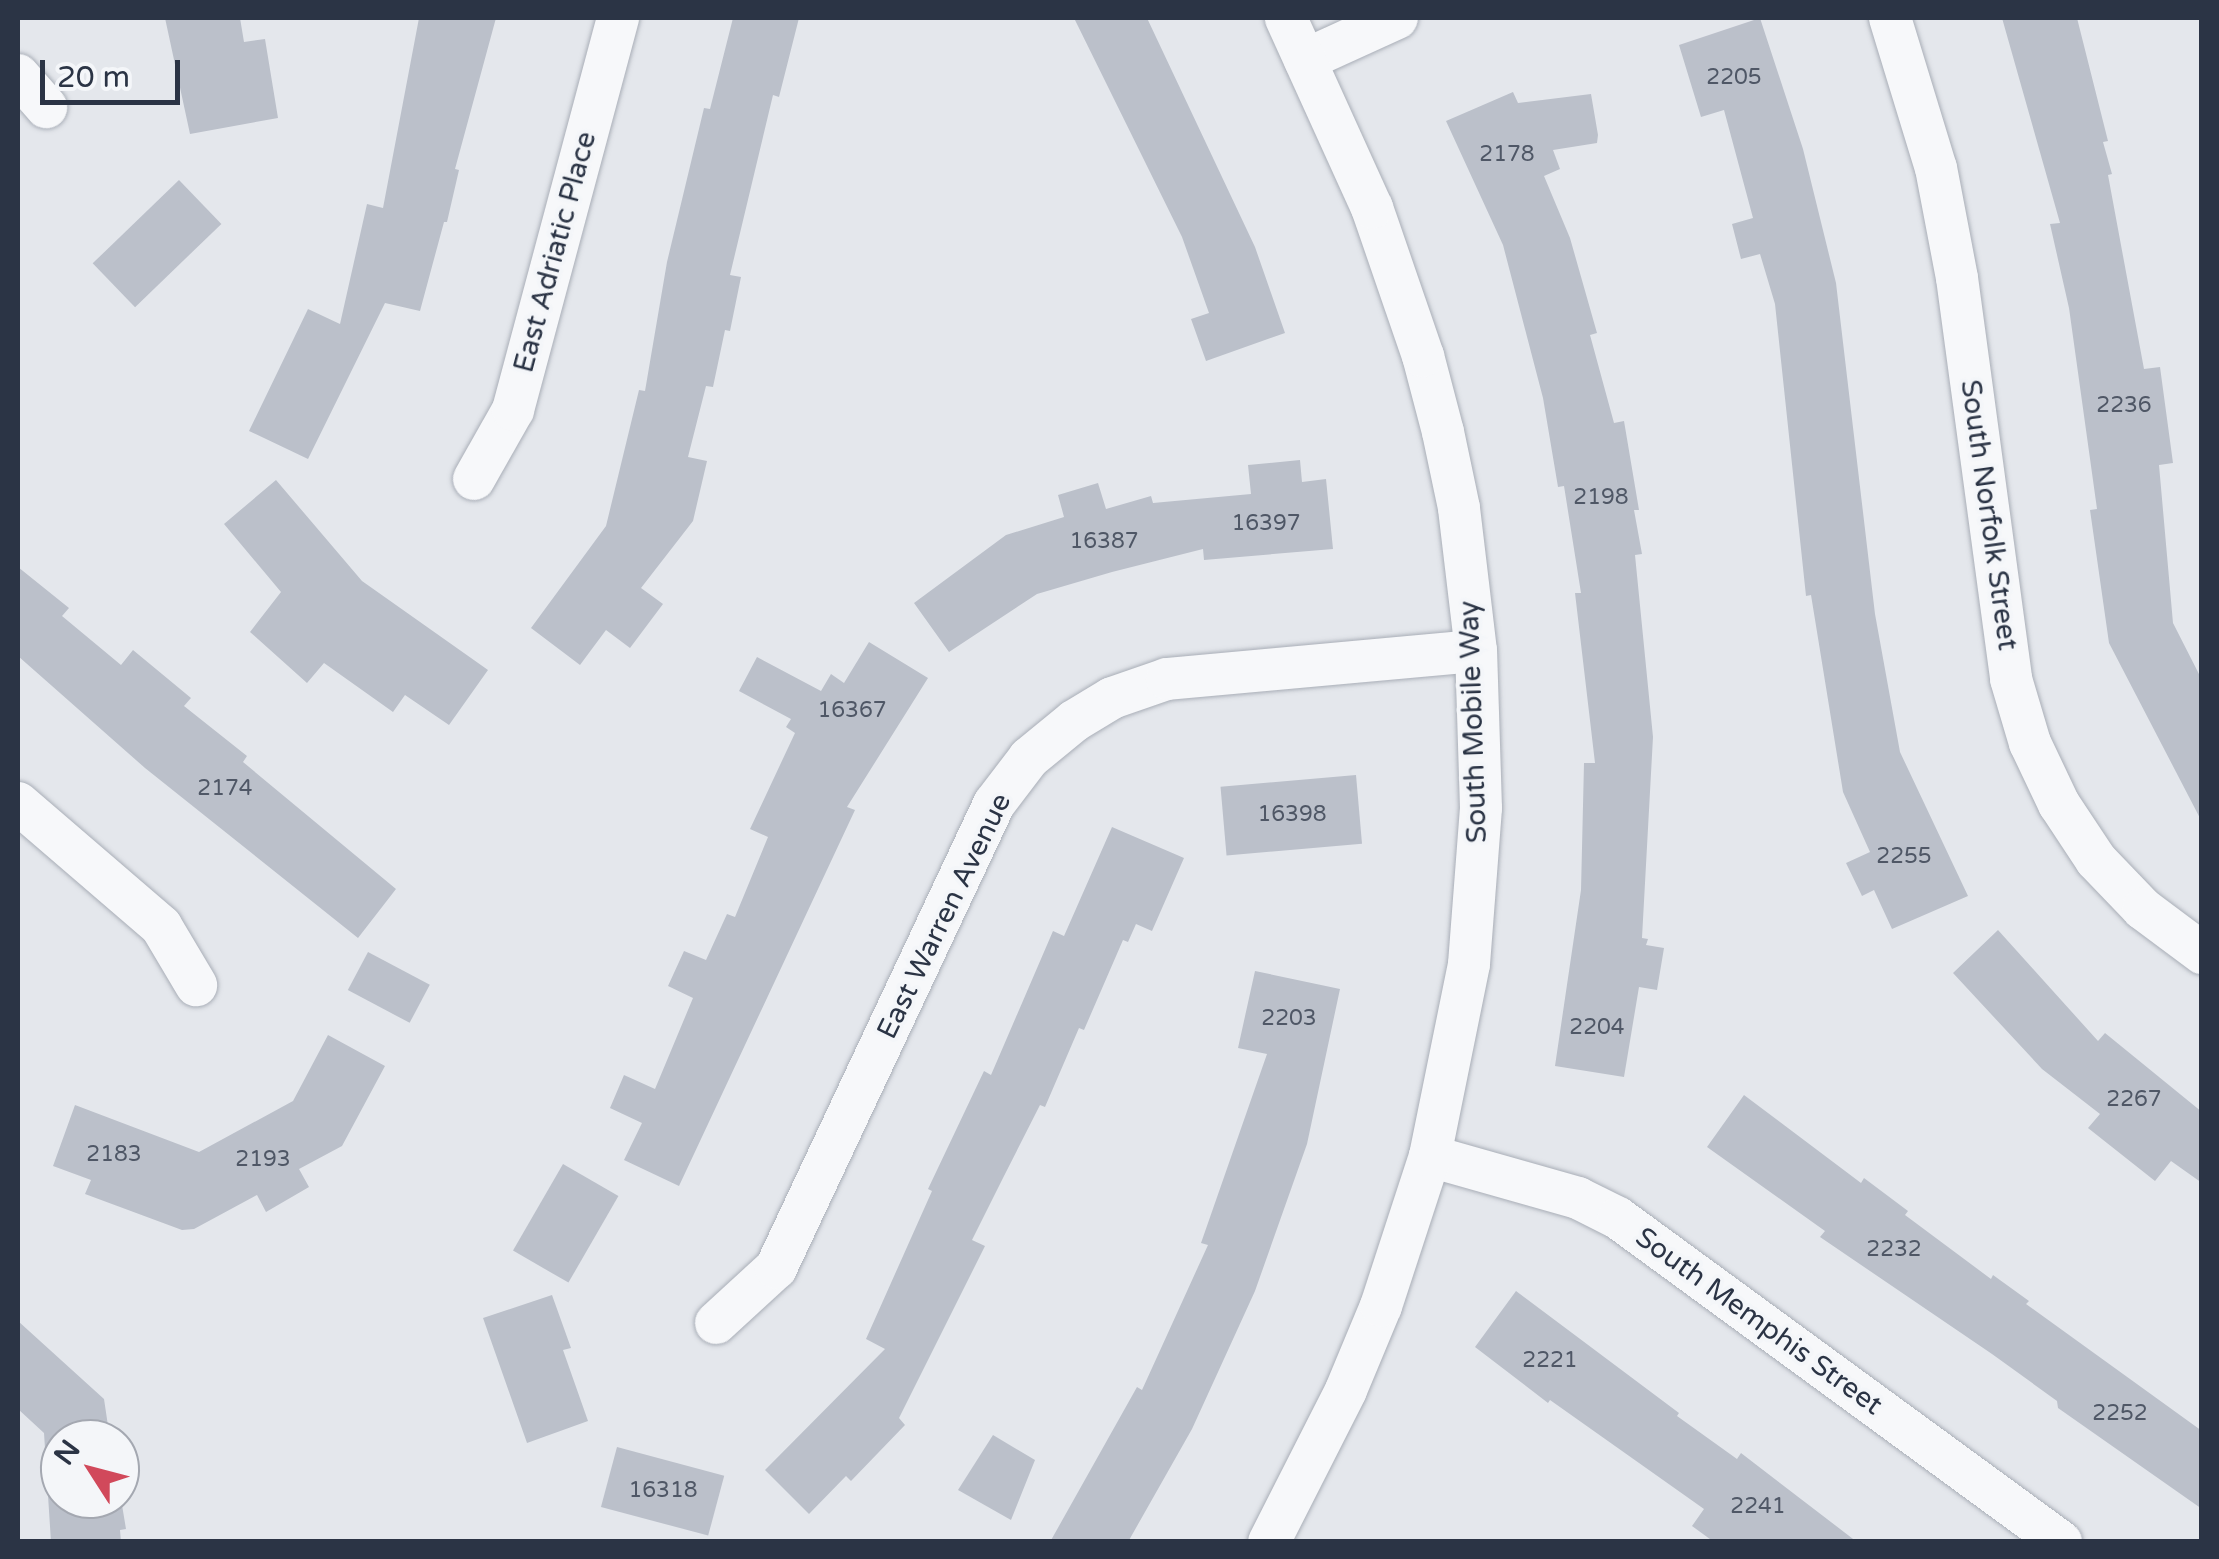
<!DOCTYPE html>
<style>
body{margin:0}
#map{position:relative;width:2219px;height:1559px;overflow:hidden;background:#e4e7ec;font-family:"Varela Round",sans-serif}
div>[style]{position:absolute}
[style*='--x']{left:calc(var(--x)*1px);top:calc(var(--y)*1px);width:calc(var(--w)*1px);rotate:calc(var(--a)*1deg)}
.building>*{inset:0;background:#bbc0ca;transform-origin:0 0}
.roads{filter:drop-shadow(0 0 2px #a9aeb7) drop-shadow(0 0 2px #a9aeb7)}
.street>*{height:42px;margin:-21px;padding:0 21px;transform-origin:21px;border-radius:21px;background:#f7f8fa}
span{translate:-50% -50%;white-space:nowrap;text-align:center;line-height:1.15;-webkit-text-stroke:8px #f4f6f9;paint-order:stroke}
.number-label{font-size:22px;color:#4f5766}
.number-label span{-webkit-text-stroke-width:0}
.street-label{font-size:28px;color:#2b3445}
.frame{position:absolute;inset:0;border:20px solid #2b3445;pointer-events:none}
.north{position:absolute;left:40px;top:1419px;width:100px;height:100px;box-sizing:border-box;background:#f4f6f9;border:2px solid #a4a8b1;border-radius:50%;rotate:306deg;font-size:28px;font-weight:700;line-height:40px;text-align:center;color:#2b3445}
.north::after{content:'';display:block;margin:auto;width:35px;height:45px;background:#d1495b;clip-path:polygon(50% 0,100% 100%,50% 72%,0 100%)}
.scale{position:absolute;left:40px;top:60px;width:140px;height:45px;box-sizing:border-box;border:5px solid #2b3445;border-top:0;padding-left:12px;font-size:30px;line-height:35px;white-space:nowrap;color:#2b3445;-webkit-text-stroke:8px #f4f6f9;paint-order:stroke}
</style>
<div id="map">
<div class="building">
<i style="clip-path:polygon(165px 18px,240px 18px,244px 42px,265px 39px,278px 118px,190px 134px)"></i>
<i style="clip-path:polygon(419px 18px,496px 18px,455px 169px,459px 170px,447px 222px,444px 222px,420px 311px,385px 303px,308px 459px,249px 431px,308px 309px,340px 324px,367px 204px,383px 208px)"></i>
<i style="clip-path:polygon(733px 18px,799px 18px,779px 97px,773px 95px,730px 275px,741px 277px,730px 331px,725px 330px,713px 387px,706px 386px,688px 457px,707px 461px,693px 521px,641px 588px,663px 604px,630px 648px,606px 630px,580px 665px,531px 628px,606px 526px,639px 390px,645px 391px,667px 262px,704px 108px,710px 109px)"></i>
<i style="clip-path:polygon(1074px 18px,1147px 18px,1255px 247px,1285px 333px,1206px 361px,1191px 319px,1209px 313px,1182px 237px)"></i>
<i style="clip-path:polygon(1760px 18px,1803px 149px,1836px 283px,1875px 614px,1900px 752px,1968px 896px,1892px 929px,1874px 890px,1862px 896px,1846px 863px,1870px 852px,1843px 792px,1811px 595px,1806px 596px,1775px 304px,1760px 254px,1741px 259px,1732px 224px,1753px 218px,1724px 110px,1701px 117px,1679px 45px)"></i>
<i style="clip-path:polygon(2002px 18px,2077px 18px,2108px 141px,2103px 142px,2112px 174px,2108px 175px,2144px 369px,2160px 367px,2173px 463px,2159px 465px,2173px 623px,2202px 680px,2202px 822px,2109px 643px,2090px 510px,2097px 509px,2069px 308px,2050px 224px,2060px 223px)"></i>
<i style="clip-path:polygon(1513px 92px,1518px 103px,1591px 94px,1598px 135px,1597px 143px,1553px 150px,1560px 169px,1544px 176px,1570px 238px,1597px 333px,1590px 335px,1614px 423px,1624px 421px,1639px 510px,1634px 510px,1642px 554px,1635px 555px,1653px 737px,1642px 938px,1648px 939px,1646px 945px,1664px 948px,1657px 990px,1639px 987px,1624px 1077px,1555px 1066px,1581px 890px,1584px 763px,1595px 763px,1575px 593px,1581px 593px,1564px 486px,1558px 487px,1543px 398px,1503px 245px,1446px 121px)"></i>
<i style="left:179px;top:180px;width:61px;height:120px;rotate:46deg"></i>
<i style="clip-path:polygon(1300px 460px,1302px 482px,1326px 479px,1333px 549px,1204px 560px,1203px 549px,1112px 572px,1037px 594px,949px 652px,914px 603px,1006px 535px,1064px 517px,1058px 495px,1098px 483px,1106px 509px,1151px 496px,1153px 503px,1251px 494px,1248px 465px)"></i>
<i style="clip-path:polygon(276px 480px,362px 581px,488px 670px,449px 725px,405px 695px,393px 712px,324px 663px,307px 683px,250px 632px,281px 592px,224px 524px)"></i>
<i style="clip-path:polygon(18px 567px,69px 608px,62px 616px,121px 665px,133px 650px,191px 698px,184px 706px,247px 756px,243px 762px,396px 889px,358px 938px,145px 768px,18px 656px)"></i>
<i style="clip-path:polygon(869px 642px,928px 678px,847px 807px,855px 810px,679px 1186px,624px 1160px,642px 1123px,610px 1108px,624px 1075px,655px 1089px,693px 998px,668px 986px,684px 951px,706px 960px,727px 914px,735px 917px,768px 837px,750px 829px,795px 733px,786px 727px,791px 719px,739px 691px,757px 657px,821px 691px,831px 674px,844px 683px)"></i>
<i style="left:1356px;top:775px;width:69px;height:136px;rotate:85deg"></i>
<i style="clip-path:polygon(1112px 827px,1184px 858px,1152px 931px,1136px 924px,1128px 942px,1123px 940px,1084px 1030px,1079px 1028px,1045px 1107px,1040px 1105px,1004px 1176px,972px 1240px,985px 1246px,899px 1418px,905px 1425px,851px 1481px,846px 1476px,809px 1514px,765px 1470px,885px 1349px,866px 1339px,932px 1191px,928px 1189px,984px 1071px,991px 1075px,1053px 931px,1064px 936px)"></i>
<i style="clip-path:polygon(1998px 930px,2098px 1041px,2105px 1033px,2202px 1112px,2202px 1183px,2171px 1161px,2155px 1181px,2088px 1128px,2100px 1114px,2042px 1069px,1953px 973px)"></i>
<i style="left:368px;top:952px;width:70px;height:43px;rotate:28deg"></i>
<i style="clip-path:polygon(1255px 971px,1340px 989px,1307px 1144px,1255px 1291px,1192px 1429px,1128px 1542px,1050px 1542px,1137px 1387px,1142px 1390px,1208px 1245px,1201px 1243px,1267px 1054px,1238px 1048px)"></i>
<i style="clip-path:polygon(328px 1035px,385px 1066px,342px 1146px,299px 1169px,309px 1187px,266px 1212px,257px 1195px,194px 1229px,182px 1230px,85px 1194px,91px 1180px,53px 1166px,75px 1105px,199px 1152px,293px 1101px)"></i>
<i style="clip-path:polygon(1744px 1095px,1861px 1183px,1864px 1178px,1908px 1211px,1905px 1215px,1991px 1279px,1993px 1275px,2029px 1301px,2026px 1304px,2202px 1431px,2202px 1509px,2058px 1408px,2057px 1401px,1992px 1354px,1820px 1237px,1825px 1231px,1707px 1147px)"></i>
<i style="left:563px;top:1164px;width:64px;height:100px;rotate:30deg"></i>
<i style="clip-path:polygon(1516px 1291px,1679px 1413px,1677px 1416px,1737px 1459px,1741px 1453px,1857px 1542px,1714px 1542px,1692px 1526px,1704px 1509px,1550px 1400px,1548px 1403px,1475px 1347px)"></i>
<i style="clip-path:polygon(552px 1295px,571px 1348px,563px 1350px,588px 1421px,527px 1443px,483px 1318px)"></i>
<i style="clip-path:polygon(18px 1321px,104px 1399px,110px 1439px,60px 1439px,60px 1499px,120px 1499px,120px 1493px,126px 1529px,120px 1530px,121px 1542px,51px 1542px,44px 1433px,18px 1409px)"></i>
<i style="clip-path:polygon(993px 1435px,1035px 1460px,1011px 1520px,958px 1490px)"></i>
<i style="left:617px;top:1447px;width:111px;height:62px;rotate:15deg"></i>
</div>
<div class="roads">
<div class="street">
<i style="--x:1890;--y:18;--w:157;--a:73"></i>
<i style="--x:1936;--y:168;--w:112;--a:79.2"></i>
<i style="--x:1957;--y:278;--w:405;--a:82.3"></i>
<i style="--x:2011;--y:679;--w:67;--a:73.5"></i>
<i style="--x:2030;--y:743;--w:68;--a:64.6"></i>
<i style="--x:2059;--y:804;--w:67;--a:56.5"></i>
<i style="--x:2096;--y:860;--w:68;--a:46.2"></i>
<i style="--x:2143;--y:909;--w:74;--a:36.7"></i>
<i style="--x:1305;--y:60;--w:101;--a:-24.5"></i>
<i style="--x:18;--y:75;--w:43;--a:48.8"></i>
<i style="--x:474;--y:479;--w:79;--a:-60.5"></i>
<i style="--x:513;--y:410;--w:406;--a:-75"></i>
<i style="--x:18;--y:803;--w:189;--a:40.7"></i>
<i style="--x:161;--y:926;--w:69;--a:59.3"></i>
<i style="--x:1430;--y:1156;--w:154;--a:15.8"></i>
<i style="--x:1578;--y:1198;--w:45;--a:26.6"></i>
<i style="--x:1618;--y:1218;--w:549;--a:36.18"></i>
<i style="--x:716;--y:1323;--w:81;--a:-42.5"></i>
<i style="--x:776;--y:1268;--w:513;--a:-64.83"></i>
<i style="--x:994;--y:804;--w:58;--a:-52.7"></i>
<i style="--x:1029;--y:758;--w:58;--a:-39.4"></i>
<i style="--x:1074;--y:721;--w:44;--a:-31.2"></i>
<i style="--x:1112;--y:698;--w:58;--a:-19.1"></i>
<i style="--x:1167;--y:679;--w:310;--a:-5.2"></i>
<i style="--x:1269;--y:1542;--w:170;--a:-63.1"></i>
<i style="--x:1346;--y:1390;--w:91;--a:-67.4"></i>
<i style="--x:1381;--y:1306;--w:158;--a:-71.9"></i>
<i style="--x:1430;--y:1156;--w:196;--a:-78.5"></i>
<i style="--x:1469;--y:964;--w:156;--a:-85.6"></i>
<i style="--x:1481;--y:808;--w:157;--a:-91.8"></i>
<i style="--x:1476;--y:651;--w:144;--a:-96.8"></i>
<i style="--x:1459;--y:508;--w:78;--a:-101.9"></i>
<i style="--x:1443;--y:432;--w:79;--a:-104.7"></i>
<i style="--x:1423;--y:356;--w:157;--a:-109"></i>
<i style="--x:1372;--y:208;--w:209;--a:-114.4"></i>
</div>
</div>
<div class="number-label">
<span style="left:1734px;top:78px">2205</span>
<span style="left:1507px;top:155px">2178</span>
<span style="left:2124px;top:406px">2236</span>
<span style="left:1601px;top:498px">2198</span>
<span style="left:1266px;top:524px">16397</span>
<span style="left:1104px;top:542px">16387</span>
<span style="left:852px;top:711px">16367</span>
<span style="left:225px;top:789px">2174</span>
<span style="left:1292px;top:815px">16398</span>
<span style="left:1904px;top:857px">2255</span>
<span style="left:1289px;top:1019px">2203</span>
<span style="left:1597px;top:1028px">2204</span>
<span style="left:2134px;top:1100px">2267</span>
<span style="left:114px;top:1155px">2183</span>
<span style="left:263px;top:1160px">2193</span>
<span style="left:1894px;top:1250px">2232</span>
<span style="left:1550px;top:1361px">2221</span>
<span style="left:2120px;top:1414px">2252</span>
<span style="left:663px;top:1491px">16318</span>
<span style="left:1758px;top:1507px">2241</span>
</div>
<div class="street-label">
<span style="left:555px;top:252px;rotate:-75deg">East Adriatic Place</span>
<span style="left:1989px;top:515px;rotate:82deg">South Norfolk Street</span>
<span style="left:1473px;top:722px;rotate:-92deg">South Mobile Way</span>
<span style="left:944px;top:916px;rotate:-64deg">East Warren Avenue</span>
<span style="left:1759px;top:1321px;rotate:36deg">South Memphis Street</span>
</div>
<div class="frame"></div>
<div class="north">N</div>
<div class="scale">20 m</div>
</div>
